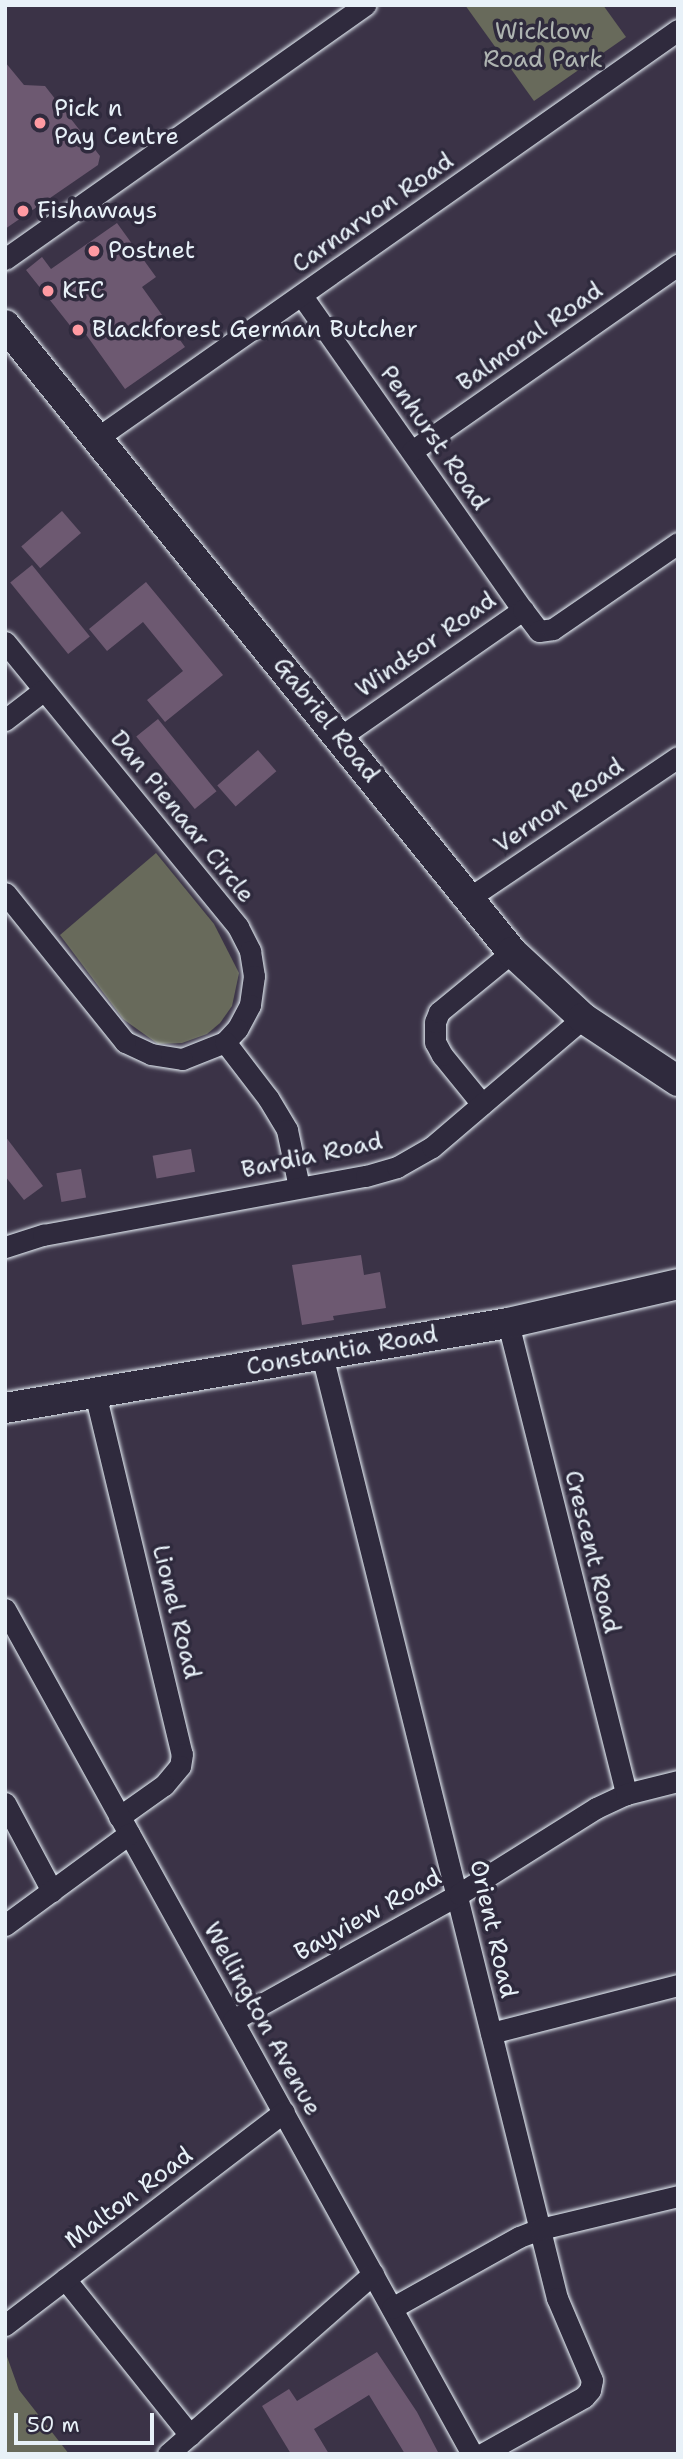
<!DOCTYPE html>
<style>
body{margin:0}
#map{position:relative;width:683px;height:2459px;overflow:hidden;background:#3b3347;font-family:"Shantell Sans",sans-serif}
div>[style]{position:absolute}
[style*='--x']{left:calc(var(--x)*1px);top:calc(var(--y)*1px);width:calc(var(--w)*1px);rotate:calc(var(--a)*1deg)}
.green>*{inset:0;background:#686a5b}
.building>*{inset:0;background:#6d5971;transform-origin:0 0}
.roads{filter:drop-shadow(0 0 2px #e8f1f8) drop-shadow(0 0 2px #e8f1f8)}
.street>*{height:21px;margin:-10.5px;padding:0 10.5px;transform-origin:10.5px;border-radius:10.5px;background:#2f2a3d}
.secondary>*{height:30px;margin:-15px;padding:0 15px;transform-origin:15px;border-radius:15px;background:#2f2a3d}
.dots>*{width:19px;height:19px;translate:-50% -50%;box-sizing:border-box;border:4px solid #2f2a3d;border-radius:50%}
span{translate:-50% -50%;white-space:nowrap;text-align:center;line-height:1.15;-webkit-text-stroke:7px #2f2a3d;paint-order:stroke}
.park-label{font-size:24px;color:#aeb4b1}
.poi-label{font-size:24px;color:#e8f1f8}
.left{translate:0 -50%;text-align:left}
.street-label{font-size:24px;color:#e8f1f8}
.frame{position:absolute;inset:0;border:7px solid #e8f1f8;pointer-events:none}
.scale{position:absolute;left:14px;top:2413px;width:140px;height:32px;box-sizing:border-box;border:4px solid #e8f1f8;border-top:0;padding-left:9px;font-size:21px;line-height:24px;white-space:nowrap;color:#e8f1f8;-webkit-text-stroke:5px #2f2a3d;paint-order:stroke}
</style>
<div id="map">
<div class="green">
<i style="clip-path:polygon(465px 5px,603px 5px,626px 37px,534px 101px)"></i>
<i style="clip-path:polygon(156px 853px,214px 924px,239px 973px,232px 1006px,220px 1023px,207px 1034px,182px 1043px,158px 1044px,123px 1019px,60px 935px)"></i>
<i style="clip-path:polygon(5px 2351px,19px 2390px,69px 2454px,5px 2454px)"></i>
</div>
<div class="building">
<i style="clip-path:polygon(5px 62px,24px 85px,45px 86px,100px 156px,98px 165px,5px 229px)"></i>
<i style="clip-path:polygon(117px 223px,156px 277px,142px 287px,185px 347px,125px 389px,82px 329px,76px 333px,26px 270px,42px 257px,51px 269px)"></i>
<i style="left:62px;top:511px;width:29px;height:54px;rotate:49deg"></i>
<i style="left:32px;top:565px;width:92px;height:28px;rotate:51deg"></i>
<i style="clip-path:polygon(146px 582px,223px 675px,165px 722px,147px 700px,183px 671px,143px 622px,107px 651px,89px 629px)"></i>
<i style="left:158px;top:719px;width:93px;height:28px;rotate:51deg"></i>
<i style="left:258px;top:750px;width:28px;height:54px;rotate:49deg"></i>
<i style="clip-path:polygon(5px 1136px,43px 1186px,24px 1200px,5px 1176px)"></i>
<i style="left:191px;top:1149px;width:23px;height:39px;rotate:80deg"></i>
<i style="left:81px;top:1169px;width:29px;height:25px;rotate:80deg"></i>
<i style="clip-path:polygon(361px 1255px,364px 1275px,380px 1272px,386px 1308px,333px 1316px,334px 1320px,302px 1325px,292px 1265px)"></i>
<i style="clip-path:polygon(377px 2352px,417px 2412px,439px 2454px,405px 2454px,369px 2395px,314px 2429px,329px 2454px,291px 2454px,262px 2406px,289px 2389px,297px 2401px)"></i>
</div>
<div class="roads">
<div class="street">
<i style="--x:5;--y:259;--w:441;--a:-35.2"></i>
<i style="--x:302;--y:296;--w:384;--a:54.9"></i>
<i style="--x:97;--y:438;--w:710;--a:-35.08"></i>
<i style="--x:412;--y:451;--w:325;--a:-35"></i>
<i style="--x:5;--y:642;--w:368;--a:50.7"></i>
<i style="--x:238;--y:927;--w:27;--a:63"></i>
<i style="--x:250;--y:951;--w:25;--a:81"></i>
<i style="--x:254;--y:976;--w:29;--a:98"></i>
<i style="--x:250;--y:1005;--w:27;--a:118"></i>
<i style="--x:237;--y:1029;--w:18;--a:133"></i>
<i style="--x:225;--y:1042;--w:46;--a:158.4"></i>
<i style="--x:182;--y:1059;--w:31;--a:-171"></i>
<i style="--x:151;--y:1054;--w:29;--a:-155"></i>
<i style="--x:125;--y:1042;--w:191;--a:-128.8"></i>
<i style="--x:5;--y:720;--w:49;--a:-37.6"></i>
<i style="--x:340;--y:737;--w:223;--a:-34.8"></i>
<i style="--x:523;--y:610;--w:26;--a:53"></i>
<i style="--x:539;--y:631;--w:14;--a:-8"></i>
<i style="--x:553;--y:629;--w:152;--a:-34.5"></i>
<i style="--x:469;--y:898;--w:252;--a:-34"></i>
<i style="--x:225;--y:1042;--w:71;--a:52.5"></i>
<i style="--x:268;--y:1098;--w:37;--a:59"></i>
<i style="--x:287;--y:1130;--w:58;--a:78.1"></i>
<i style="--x:482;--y:1104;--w:63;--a:-129.2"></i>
<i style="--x:442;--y:1055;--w:15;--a:-118"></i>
<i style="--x:435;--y:1042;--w:20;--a:-90"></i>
<i style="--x:435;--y:1022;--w:11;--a:-68"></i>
<i style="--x:439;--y:1012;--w:94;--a:-39.4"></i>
<i style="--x:5;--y:1247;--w:40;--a:-18"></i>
<i style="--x:43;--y:1235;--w:328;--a:-10.4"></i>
<i style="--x:366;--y:1176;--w:32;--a:-16"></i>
<i style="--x:397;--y:1167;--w:40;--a:-29.7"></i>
<i style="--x:432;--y:1147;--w:199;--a:-40.5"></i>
<i style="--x:508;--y:1323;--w:486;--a:75.9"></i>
<i style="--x:322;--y:1355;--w:972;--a:76.01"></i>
<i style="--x:557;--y:2298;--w:89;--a:66.9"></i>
<i style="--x:592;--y:2380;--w:10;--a:101"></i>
<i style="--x:590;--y:2390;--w:9;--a:131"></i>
<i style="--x:584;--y:2397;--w:117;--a:150.8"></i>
<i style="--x:95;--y:1393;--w:371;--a:76.5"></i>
<i style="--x:182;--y:1754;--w:12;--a:99"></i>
<i style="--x:180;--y:1766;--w:25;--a:130"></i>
<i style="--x:164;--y:1785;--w:55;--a:144.6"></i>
<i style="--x:5;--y:1609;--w:965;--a:61.07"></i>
<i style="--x:5;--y:1803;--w:100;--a:61.9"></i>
<i style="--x:5;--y:1925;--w:154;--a:-36.3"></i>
<i style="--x:233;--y:2020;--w:259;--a:-29.1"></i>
<i style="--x:459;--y:1894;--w:162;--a:-32.1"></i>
<i style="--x:596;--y:1808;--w:33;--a:-25"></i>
<i style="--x:626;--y:1794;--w:54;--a:-14"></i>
<i style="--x:491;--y:2033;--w:193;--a:-14.4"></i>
<i style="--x:65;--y:2279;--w:200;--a:51.3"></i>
<i style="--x:392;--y:2308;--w:145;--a:-29.2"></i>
<i style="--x:519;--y:2237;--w:22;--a:-21"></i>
<i style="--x:540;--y:2229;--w:142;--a:-13.4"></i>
<i style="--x:5;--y:2325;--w:351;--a:-37.4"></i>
<i style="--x:168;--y:2454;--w:273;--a:-41.3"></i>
</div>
<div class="secondary">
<i style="--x:5;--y:325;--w:806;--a:51.04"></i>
<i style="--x:512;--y:952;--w:97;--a:42.9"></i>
<i style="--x:583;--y:1018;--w:114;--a:33.6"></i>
<i style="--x:5;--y:1408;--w:510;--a:-9.59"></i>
<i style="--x:508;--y:1323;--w:174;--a:-12.9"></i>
</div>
</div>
<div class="dots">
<i style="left:40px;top:123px;background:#ff9aa2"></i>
<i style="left:23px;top:211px;background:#ff9aa2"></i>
<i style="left:94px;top:251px;background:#ff9aa2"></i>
<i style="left:48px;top:291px;background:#ff9aa2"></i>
<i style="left:78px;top:330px;background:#ff9aa2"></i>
</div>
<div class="park-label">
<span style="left:543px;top:46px">Wicklow<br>Road Park</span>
</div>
<div class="poi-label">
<span class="left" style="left:54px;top:123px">Pick n<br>Pay Centre</span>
<span class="left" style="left:37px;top:211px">Fishaways</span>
<span class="left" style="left:108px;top:251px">Postnet</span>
<span class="left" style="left:62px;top:291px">KFC</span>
<span class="left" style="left:92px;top:330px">Blackforest German Butcher</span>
</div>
<div class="street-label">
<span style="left:373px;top:213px;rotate:-35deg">Carnarvon Road</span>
<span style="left:530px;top:337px;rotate:-35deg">Balmoral Road</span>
<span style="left:434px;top:438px;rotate:55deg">Penhurst Road</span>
<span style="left:426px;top:645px;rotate:-35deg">Windsor Road</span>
<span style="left:326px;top:720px;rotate:51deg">Gabriel Road</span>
<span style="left:559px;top:806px;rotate:-34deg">Vernon Road</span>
<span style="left:182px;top:817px;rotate:51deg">Dan Pienaar Circle</span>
<span style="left:312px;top:1156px;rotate:-12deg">Bardia Road</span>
<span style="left:342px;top:1351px;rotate:-10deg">Constantia Road</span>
<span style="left:592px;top:1552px;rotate:76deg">Crescent Road</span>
<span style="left:176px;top:1612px;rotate:76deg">Lionel Road</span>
<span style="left:368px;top:1915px;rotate:-29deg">Bayview Road</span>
<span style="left:493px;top:1929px;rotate:77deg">Orient Road</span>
<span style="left:262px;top:2019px;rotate:61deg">Wellington Avenue</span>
<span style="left:129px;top:2198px;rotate:-37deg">Malton Road</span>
</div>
<div class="frame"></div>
<div class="scale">50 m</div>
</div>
